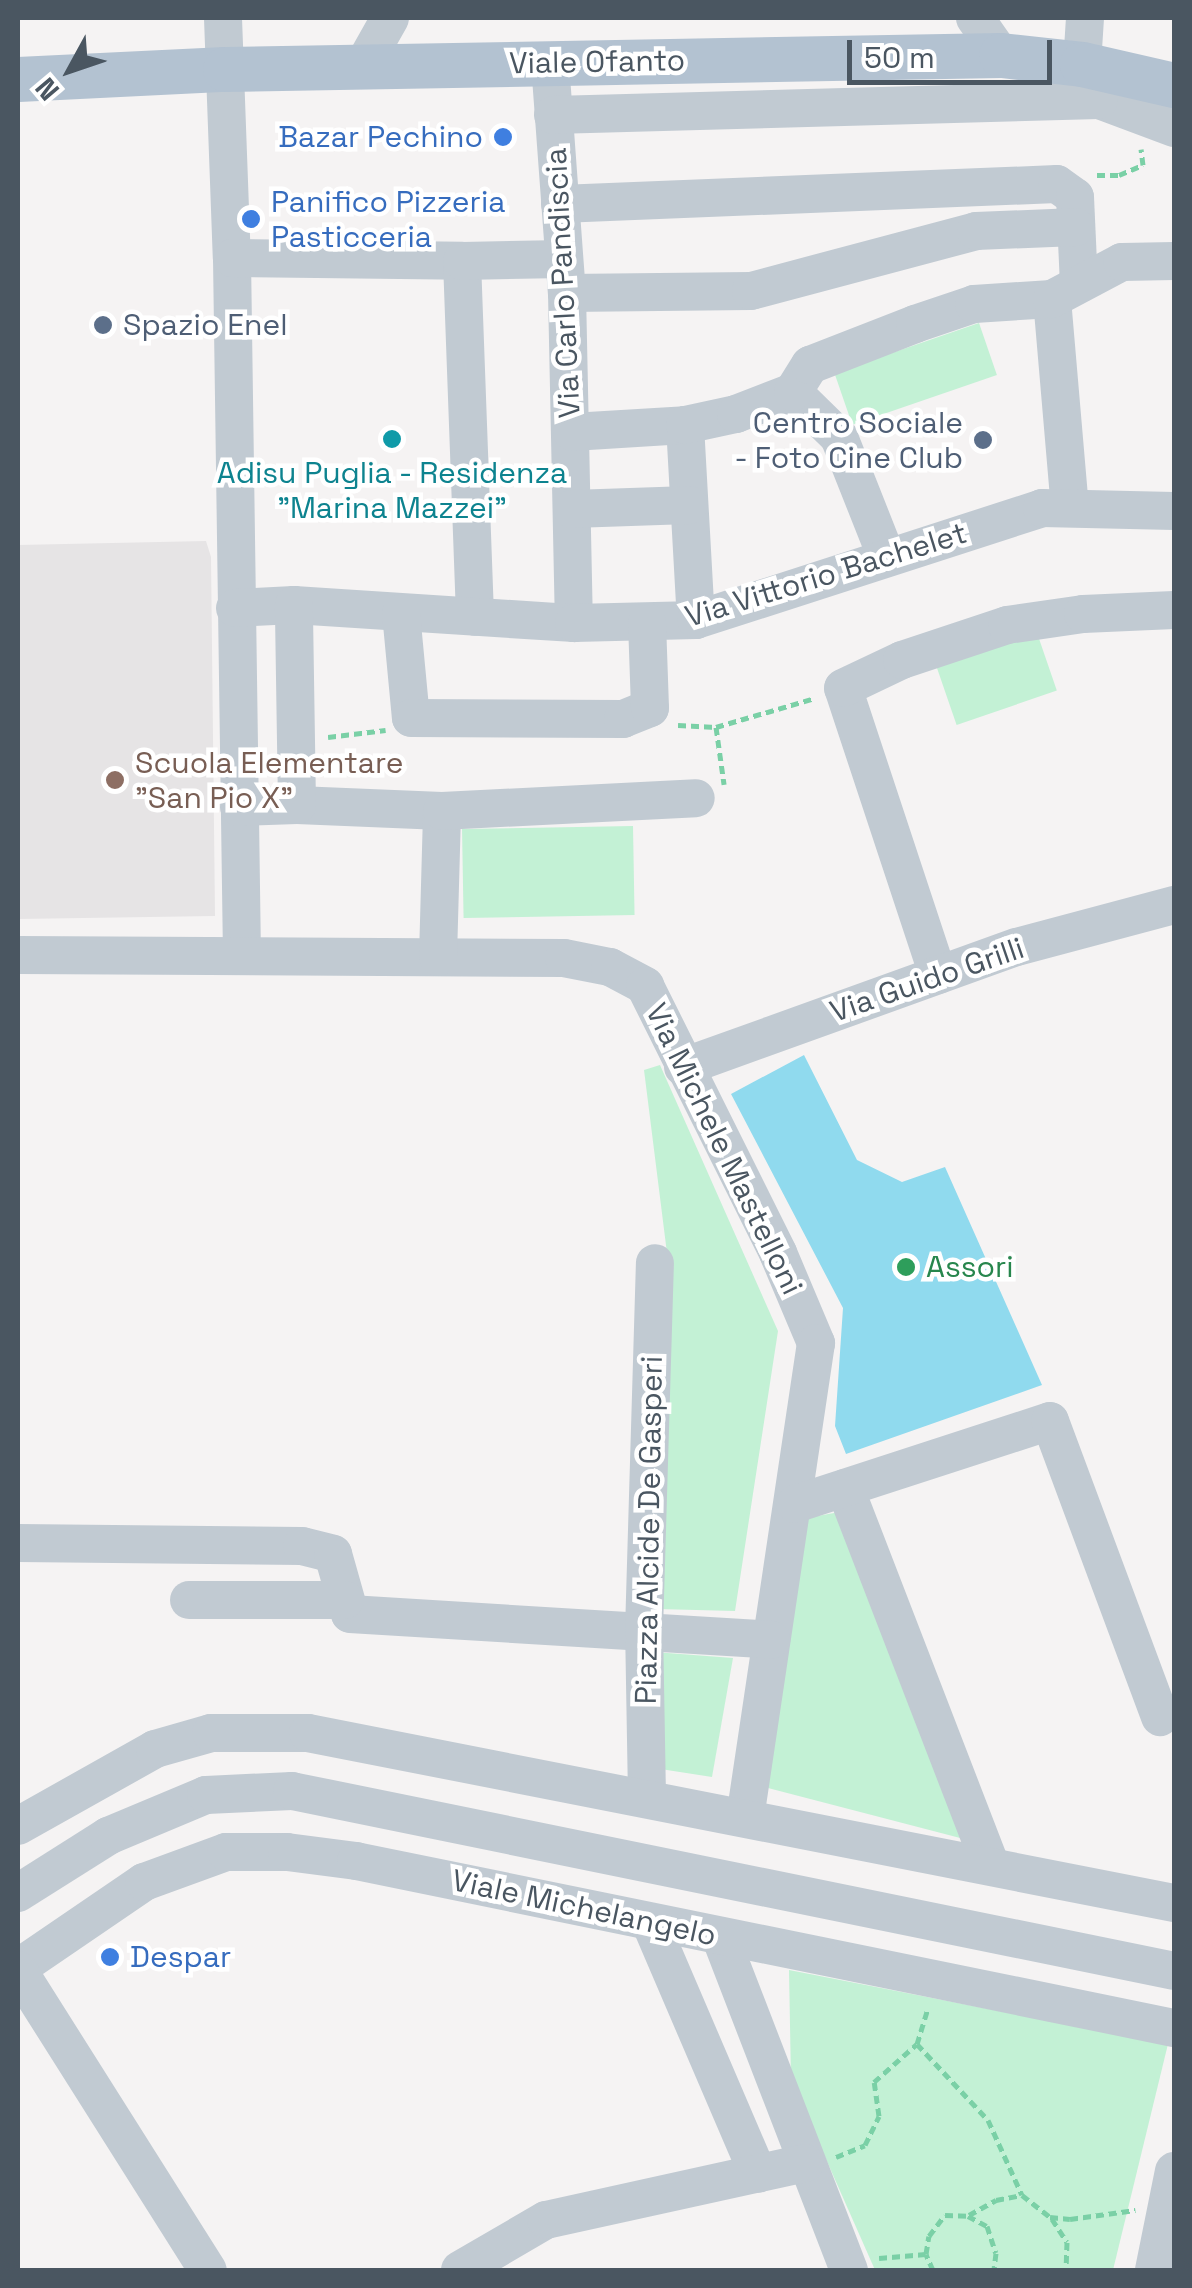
<!DOCTYPE html>
<style>
body{margin:0}
#map{position:relative;width:1192px;height:2288px;overflow:hidden;background:#f5f3f3;font-family:"Space Grotesk",sans-serif}
div>[style]{position:absolute}
[style*='--x']{left:calc(var(--x)*1px);top:calc(var(--y)*1px);width:calc(var(--w)*1px);rotate:calc(var(--a)*1deg)}
.education>*{inset:0;background:#e6e4e5}
.green>*{inset:0;background:#c3f1d5;transform-origin:0 0}
.water>*{inset:0;background:#90daee}
.path>*{height:5px;margin-top:-2.5px;transform-origin:0;background:repeating-linear-gradient(90deg,#7ad0a6 0 8px,transparent 0 13px)}
.minor>*{height:38px;margin:-19px;padding:0 19px;transform-origin:19px;border-radius:19px;background:#c1cad2}
.major>*{height:45px;margin:-22.5px;padding:0 22.5px;transform-origin:22.5px;border-radius:22.5px;background:#b3c2d1}
.dots>*{width:28px;height:28px;translate:-50% -50%;box-sizing:border-box;border:5px solid #fff;border-radius:50%}
span{translate:-50% -50%;white-space:nowrap;text-align:center;line-height:1.15;-webkit-text-stroke:9px #fff;paint-order:stroke}
.street-label{font-size:30px;color:#4a5661}
.shop-label{font-size:30px;color:#366cbe}
.right{translate:-100% -50%;text-align:right}
.left{translate:0 -50%;text-align:left}
.service-label{font-size:30px;color:#4e5e75}
.culture-label{font-size:30px;color:#0d838f}
.education-label{font-size:30px;color:#785e54}
.leisure-label{font-size:30px;color:#27864d}
.frame{position:absolute;inset:0;border:20px solid #4a5661;pointer-events:none}
.north{position:absolute;left:20px;top:20px;width:100px;height:100px;-webkit-text-stroke:8px #fff;paint-order:stroke;rotate:230deg;font-size:28px;font-weight:700;line-height:40px;text-align:center;color:#4a5661}
.north::after{content:'';display:block;margin:auto;width:35px;height:45px;background:#4a5661;clip-path:polygon(50% 0,100% 100%,50% 72%,0 100%)}
.scale{position:absolute;left:847px;top:40px;width:205px;height:45px;box-sizing:border-box;border:5px solid #4a5661;border-top:0;padding-left:12px;font-size:30px;line-height:35px;white-space:nowrap;color:#4a5661;-webkit-text-stroke:8px #fff;paint-order:stroke}
</style>
<div id="map">
<div class="education">
<i style="clip-path:polygon(206px 541px,211px 557px,215px 916px,18px 919px,18px 545px)"></i>
</div>
<div class="green">
<i style="left:979px;top:323px;width:55px;height:153px;rotate:71deg"></i>
<i style="left:1036px;top:630px;width:64px;height:106px;rotate:71deg"></i>
<i style="left:633px;top:826px;width:89px;height:171px;rotate:89deg"></i>
<i style="clip-path:polygon(660px 1065px,778px 1331px,735px 1611px,657px 1609px,671px 1285px,644px 1070px)"></i>
<i style="clip-path:polygon(845px 1511px,964px 1839px,768px 1788px,801px 1519px)"></i>
<i style="clip-path:polygon(654px 1652px,733px 1658px,712px 1777px,654px 1768px)"></i>
<i style="clip-path:polygon(789px 1970px,1168px 2044px,1113px 2270px,875px 2270px,791px 2080px)"></i>
</div>
<div class="water">
<i style="clip-path:polygon(804px 1055px,857px 1160px,902px 1182px,945px 1167px,1042px 1385px,846px 1454px,835px 1426px,843px 1308px,731px 1094px)"></i>
</div>
<div class="path">
<i style="--x:1097;--y:175;--w:22;--a:0"></i>
<i style="--x:1119;--y:175;--w:26;--a:-23"></i>
<i style="--x:1143;--y:165;--w:16;--a:-97"></i>
<i style="--x:678;--y:725;--w:38;--a:3"></i>
<i style="--x:716;--y:727;--w:100;--a:-16.3"></i>
<i style="--x:716;--y:727;--w:58;--a:82"></i>
<i style="--x:328;--y:737;--w:58;--a:-6.9"></i>
<i style="--x:917;--y:2044;--w:37;--a:-73"></i>
<i style="--x:836;--y:2157;--w:31;--a:-22"></i>
<i style="--x:865;--y:2145;--w:32;--a:-64"></i>
<i style="--x:879;--y:2116;--w:34;--a:-98"></i>
<i style="--x:874;--y:2082;--w:57;--a:-41.5"></i>
<i style="--x:917;--y:2044;--w:104;--a:46.9"></i>
<i style="--x:988;--y:2120;--w:82;--a:65.6"></i>
<i style="--x:1022;--y:2195;--w:36;--a:38"></i>
<i style="--x:1050;--y:2217;--w:20;--a:6"></i>
<i style="--x:1070;--y:2219;--w:66;--a:-7.9"></i>
<i style="--x:969;--y:2215;--w:31;--a:-29"></i>
<i style="--x:996;--y:2200;--w:26;--a:-11"></i>
<i style="--x:1052;--y:2219;--w:27;--a:57"></i>
<i style="--x:1067;--y:2242;--w:28;--a:92"></i>
<i style="--x:879;--y:2258;--w:47;--a:-4.9"></i>
<i style="--x:933;--y:2270;--w:17;--a:-114"></i>
<i style="--x:926;--y:2254;--w:18;--a:-81"></i>
<i style="--x:929;--y:2236;--w:26;--a:-53"></i>
<i style="--x:945;--y:2215;--w:23;--a:2"></i>
<i style="--x:968;--y:2216;--w:21;--a:28"></i>
<i style="--x:987;--y:2226;--w:28;--a:72"></i>
<i style="--x:996;--y:2253;--w:17;--a:97"></i>
</div>
<div class="minor">
<i style="--x:223;--y:18;--w:240;--a:87.9"></i>
<i style="--x:232;--y:258;--w:696;--a:89.18"></i>
<i style="--x:975;--y:18;--w:45;--a:54.9"></i>
<i style="--x:1085;--y:18;--w:46;--a:93.7"></i>
<i style="--x:1082;--y:64;--w:40;--a:65"></i>
<i style="--x:1099;--y:100;--w:80;--a:20.5"></i>
<i style="--x:550;--y:63;--w:231;--a:85.8"></i>
<i style="--x:567;--y:293;--w:330;--a:88.8"></i>
<i style="--x:363;--y:66;--w:55;--a:-60.6"></i>
<i style="--x:553;--y:115;--w:546;--a:-1.57"></i>
<i style="--x:560;--y:204;--w:497;--a:-2.3"></i>
<i style="--x:1057;--y:184;--w:22;--a:36"></i>
<i style="--x:1075;--y:197;--w:87;--a:87.4"></i>
<i style="--x:232;--y:258;--w:230;--a:0.7"></i>
<i style="--x:462;--y:261;--w:356;--a:87.9"></i>
<i style="--x:462;--y:261;--w:102;--a:-1.1"></i>
<i style="--x:567;--y:293;--w:184;--a:-0.6"></i>
<i style="--x:751;--y:291;--w:233;--a:-14.9"></i>
<i style="--x:976;--y:231;--w:100;--a:-2.3"></i>
<i style="--x:1052;--y:299;--w:209;--a:85.1"></i>
<i style="--x:793;--y:392;--w:64;--a:44.4"></i>
<i style="--x:839;--y:437;--w:130;--a:68.4"></i>
<i style="--x:685;--y:425;--w:195;--a:86.8"></i>
<i style="--x:572;--y:432;--w:113;--a:-3.5"></i>
<i style="--x:685;--y:425;--w:52;--a:-12.2"></i>
<i style="--x:736;--y:414;--w:61;--a:-21.1"></i>
<i style="--x:793;--y:392;--w:32;--a:-58"></i>
<i style="--x:810;--y:365;--w:113;--a:-21.3"></i>
<i style="--x:915;--y:324;--w:62;--a:-18.7"></i>
<i style="--x:974;--y:304;--w:78;--a:-3.7"></i>
<i style="--x:1052;--y:299;--w:79;--a:-27.9"></i>
<i style="--x:1122;--y:262;--w:52;--a:-1.1"></i>
<i style="--x:572;--y:509;--w:117;--a:-2"></i>
<i style="--x:235;--y:608;--w:59;--a:-2.9"></i>
<i style="--x:294;--y:605;--w:281;--a:3.7"></i>
<i style="--x:574;--y:623;--w:122;--a:-1.4"></i>
<i style="--x:696;--y:620;--w:364;--a:-17.9"></i>
<i style="--x:1042;--y:508;--w:132;--a:1.3"></i>
<i style="--x:401;--y:613;--w:105;--a:84.6"></i>
<i style="--x:411;--y:718;--w:212;--a:0.3"></i>
<i style="--x:623;--y:719;--w:29;--a:-22"></i>
<i style="--x:650;--y:708;--w:86;--a:-92"></i>
<i style="--x:297;--y:805;--w:145;--a:2.4"></i>
<i style="--x:239;--y:807;--w:58;--a:-2"></i>
<i style="--x:297;--y:805;--w:200;--a:-90.9"></i>
<i style="--x:18;--y:955;--w:546;--a:0.31"></i>
<i style="--x:564;--y:958;--w:47;--a:11.1"></i>
<i style="--x:610;--y:967;--w:40;--a:28"></i>
<i style="--x:645;--y:986;--w:298;--a:63.5"></i>
<i style="--x:778;--y:1253;--w:98;--a:67.1"></i>
<i style="--x:816;--y:1343;--w:479;--a:98.5"></i>
<i style="--x:438;--y:957;--w:146;--a:-88.4"></i>
<i style="--x:442;--y:811;--w:254;--a:-2.9"></i>
<i style="--x:938;--y:975;--w:302;--a:-108.3"></i>
<i style="--x:843;--y:688;--w:65;--a:-25.4"></i>
<i style="--x:902;--y:660;--w:111;--a:-18.4"></i>
<i style="--x:1007;--y:625;--w:77;--a:-8.2"></i>
<i style="--x:1083;--y:614;--w:91;--a:-2.5"></i>
<i style="--x:683;--y:1067;--w:355;--a:-19.8"></i>
<i style="--x:1017;--y:947;--w:163;--a:-15"></i>
<i style="--x:845;--y:1488;--w:405;--a:68.9"></i>
<i style="--x:795;--y:1504;--w:268;--a:-18"></i>
<i style="--x:1050;--y:1421;--w:316;--a:69.6"></i>
<i style="--x:18;--y:1543;--w:284;--a:0.6"></i>
<i style="--x:302;--y:1546;--w:32;--a:14"></i>
<i style="--x:333;--y:1554;--w:62;--a:74.2"></i>
<i style="--x:350;--y:1614;--w:422;--a:3.5"></i>
<i style="--x:189;--y:1600;--w:156;--a:0"></i>
<i style="--x:647;--y:1797;--w:166;--a:-91"></i>
<i style="--x:644;--y:1631;--w:368;--a:-88.3"></i>
<i style="--x:18;--y:1826;--w:157;--a:-29.3"></i>
<i style="--x:155;--y:1749;--w:58;--a:-15.9"></i>
<i style="--x:211;--y:1733;--w:97;--a:0"></i>
<i style="--x:308;--y:1733;--w:883;--a:11.11"></i>
<i style="--x:18;--y:1893;--w:107;--a:-32.3"></i>
<i style="--x:108;--y:1836;--w:106;--a:-22.7"></i>
<i style="--x:206;--y:1795;--w:86;--a:-2.7"></i>
<i style="--x:292;--y:1791;--w:900;--a:11.53"></i>
<i style="--x:650;--y:1922;--w:274;--a:66.8"></i>
<i style="--x:720;--y:1936;--w:358;--a:68.9"></i>
<i style="--x:18;--y:1968;--w:153;--a:-34.3"></i>
<i style="--x:144;--y:1882;--w:87;--a:-20.1"></i>
<i style="--x:226;--y:1852;--w:61;--a:0"></i>
<i style="--x:287;--y:1852;--w:70;--a:7.4"></i>
<i style="--x:356;--y:1861;--w:835;--a:11.54"></i>
<i style="--x:18;--y:1970;--w:355;--a:57.7"></i>
<i style="--x:460;--y:2270;--w:99;--a:-30.2"></i>
<i style="--x:546;--y:2220;--w:265;--a:-12.4"></i>
<i style="--x:1154;--y:2270;--w:101;--a:-78.6"></i>
</div>
<div class="major">
<i style="--x:18;--y:79;--w:207;--a:-2.8"></i>
<i style="--x:225;--y:69;--w:776;--a:-1.03"></i>
<i style="--x:1001;--y:55;--w:81;--a:6.3"></i>
<i style="--x:1082;--y:64;--w:94;--a:12.9"></i>
</div>
<div class="dots">
<i style="left:503px;top:137px;background:#3f7fe0"></i>
<i style="left:251px;top:219px;background:#3f7fe0"></i>
<i style="left:103px;top:325px;background:#5c6f8a"></i>
<i style="left:392px;top:439px;background:#0f9aa8"></i>
<i style="left:983px;top:440px;background:#5c6f8a"></i>
<i style="left:115px;top:780px;background:#8d6e63"></i>
<i style="left:906px;top:1267px;background:#2e9e5b"></i>
<i style="left:110px;top:1957px;background:#3f7fe0"></i>
</div>
<div class="street-label">
<span style="left:597px;top:62px;rotate:-1deg">Viale Ofanto</span>
<span style="left:563px;top:283px;rotate:-93deg">Via Carlo Pandiscia</span>
<span style="left:826px;top:575px;rotate:-17deg">Via Vittorio Bachelet</span>
<span style="left:927px;top:980px;rotate:-19deg">Via Guido Grilli</span>
<span style="left:724px;top:1149px;rotate:64deg">Via Michele Mastelloni</span>
<span style="left:649px;top:1530px;rotate:-89deg">Piazza Alcide De Gasperi</span>
<span style="left:584px;top:1908px;rotate:12deg">Viale Michelangelo</span>
</div>
<div class="shop-label">
<span class="right" style="left:483px;top:137px">Bazar Pechino</span>
<span class="left" style="left:271px;top:219px">Panifico Pizzeria<br>Pasticceria</span>
<span class="left" style="left:130px;top:1957px">Despar</span>
</div>
<div class="service-label">
<span class="left" style="left:123px;top:325px">Spazio Enel</span>
<span class="right" style="left:963px;top:440px">Centro Sociale<br>- Foto Cine Club</span>
</div>
<div class="culture-label">
<span style="left:392px;top:490px">Adisu Puglia - Residenza<br>"Marina Mazzei"</span>
</div>
<div class="education-label">
<span class="left" style="left:135px;top:780px">Scuola Elementare<br>"San Pio X"</span>
</div>
<div class="leisure-label">
<span class="left" style="left:926px;top:1267px">Assori</span>
</div>
<div class="frame"></div>
<div class="north">N</div>
<div class="scale">50 m</div>
</div>
